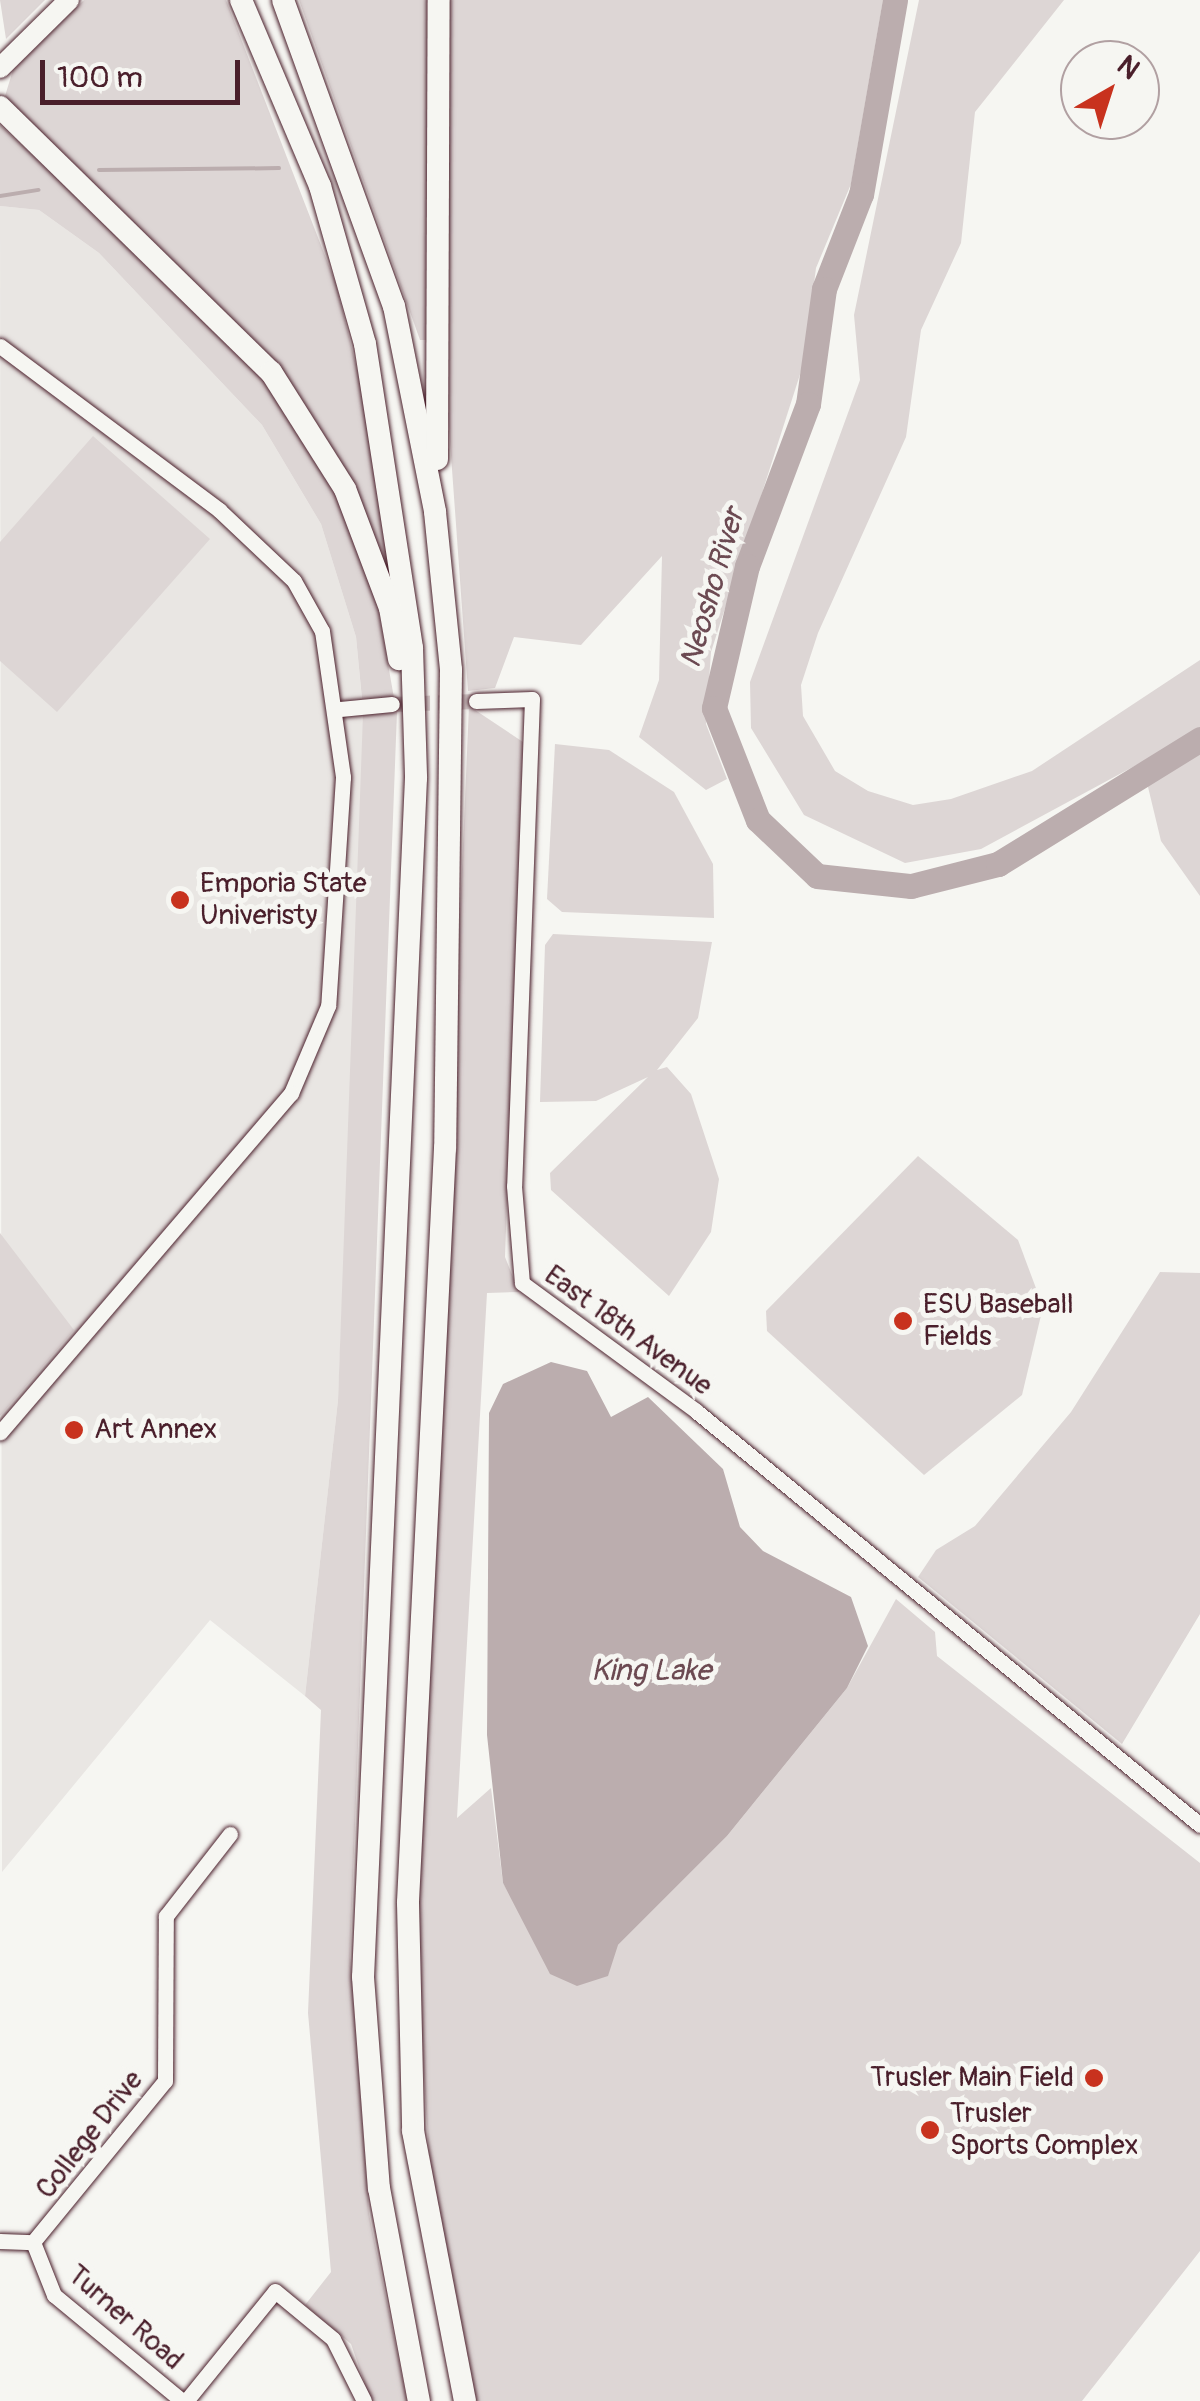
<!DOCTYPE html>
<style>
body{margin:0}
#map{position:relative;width:1200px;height:2401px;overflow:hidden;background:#f6f6f2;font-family:Pangolin,sans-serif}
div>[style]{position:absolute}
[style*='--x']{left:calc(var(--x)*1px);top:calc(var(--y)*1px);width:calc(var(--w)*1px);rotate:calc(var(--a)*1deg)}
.built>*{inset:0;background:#e9e6e3}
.green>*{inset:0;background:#ddd6d5}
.water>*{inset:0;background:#bbadae}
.stream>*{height:4px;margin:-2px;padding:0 2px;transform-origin:2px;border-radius:2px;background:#bbadae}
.river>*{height:25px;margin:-12.5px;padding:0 12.5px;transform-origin:12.5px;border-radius:12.5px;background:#bbadae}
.minor-tunnel>*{height:15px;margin-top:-7.5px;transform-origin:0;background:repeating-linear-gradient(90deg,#d4cbca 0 15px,transparent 0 23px)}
.roads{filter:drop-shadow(0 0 2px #4a1f2b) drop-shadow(0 0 2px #4a1f2b)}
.minor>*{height:15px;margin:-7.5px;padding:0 7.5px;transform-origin:7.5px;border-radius:7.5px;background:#f6f6f2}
.major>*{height:20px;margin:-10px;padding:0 10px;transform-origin:10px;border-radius:10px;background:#f6f6f2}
.highway>*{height:22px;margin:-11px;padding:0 11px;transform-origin:11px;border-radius:11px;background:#f6f6f2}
.dots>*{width:28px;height:28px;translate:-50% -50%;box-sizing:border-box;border:5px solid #f6f6f2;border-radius:50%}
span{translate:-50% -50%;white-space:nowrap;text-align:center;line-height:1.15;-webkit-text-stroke:10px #f6f6f2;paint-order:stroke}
.poi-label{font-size:28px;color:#4a1f2b}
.left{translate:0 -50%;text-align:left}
.right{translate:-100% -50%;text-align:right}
.street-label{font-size:28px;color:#4a1f2b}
.water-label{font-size:30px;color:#6c4a52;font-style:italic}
.north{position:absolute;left:1060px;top:40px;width:100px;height:100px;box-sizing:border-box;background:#f6f6f2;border:2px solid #b1a0a2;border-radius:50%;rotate:39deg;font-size:28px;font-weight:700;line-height:40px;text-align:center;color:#4a1f2b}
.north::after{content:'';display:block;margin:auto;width:35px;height:45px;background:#c8321e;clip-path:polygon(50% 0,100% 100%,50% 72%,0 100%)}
.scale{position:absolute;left:40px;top:60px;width:200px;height:45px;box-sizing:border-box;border:5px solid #4a1f2b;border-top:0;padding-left:12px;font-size:30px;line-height:35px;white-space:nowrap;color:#4a1f2b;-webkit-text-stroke:8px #f6f6f2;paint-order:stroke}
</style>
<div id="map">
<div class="built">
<i style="clip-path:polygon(0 206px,39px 210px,99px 253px,262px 425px,321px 524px,356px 637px,366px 742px,338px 1400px,305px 1696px,210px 1620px,2px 1872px)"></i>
</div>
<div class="green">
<i style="clip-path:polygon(0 0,45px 0,6px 39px)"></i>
<i style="clip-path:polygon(84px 0,226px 0,336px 284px,369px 418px,393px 587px,322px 435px,5px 96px,13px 70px)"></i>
<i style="clip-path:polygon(299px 0,433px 0,429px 340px,420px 340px)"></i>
<i style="clip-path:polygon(450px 0,883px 0,851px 184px,816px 268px,804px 362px,711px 652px,706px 724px,727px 779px,706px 790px,639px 737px,659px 680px,662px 556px,581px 645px,514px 637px,495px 688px,468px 691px,446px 386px)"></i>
<i style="clip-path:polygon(919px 0,1064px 0,975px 112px,961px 243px,921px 330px,906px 437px,818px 633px,801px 685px,803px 716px,835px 771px,868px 791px,913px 805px,951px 799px,1032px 771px,1200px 660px,1200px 896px,1161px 841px,1142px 762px,981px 849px,905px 863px,804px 815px,751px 728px,750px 682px,860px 380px,854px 315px)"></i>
<i style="clip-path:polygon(0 125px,223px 331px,284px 404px,341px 501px,376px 596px,394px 698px,362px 699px,356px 637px,321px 524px,262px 425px,99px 253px,39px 210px,0 206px)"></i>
<i style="clip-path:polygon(93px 436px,210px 539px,57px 712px,0 661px,0 542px)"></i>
<i style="clip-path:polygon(469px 706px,523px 742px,505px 1257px,519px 1292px,487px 1293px,457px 1818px,491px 1788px,503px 1883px,525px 1919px,618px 1945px,727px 1836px,847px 1688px,896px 1599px,935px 1632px,937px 1656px,1200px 1863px,1200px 2251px,1082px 2401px,475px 2401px,431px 2190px,416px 1942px)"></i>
<i style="clip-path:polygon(397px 712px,350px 1957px,369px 2214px,407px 2401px,371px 2401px,351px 2344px,305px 2305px,331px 2272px,308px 2013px,321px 1710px,305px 1696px,338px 1400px,363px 714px)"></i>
<i style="clip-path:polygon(555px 744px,609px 750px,674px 792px,713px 864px,714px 918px,562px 912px,547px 899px)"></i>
<i style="clip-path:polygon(553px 934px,712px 942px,698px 1018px,657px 1070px,667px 1067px,691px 1094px,719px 1179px,711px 1232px,669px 1296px,551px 1190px,550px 1173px,648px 1077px,596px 1101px,540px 1102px,545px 945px)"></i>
<i style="clip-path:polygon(918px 1156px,1018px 1240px,1043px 1307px,1022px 1395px,924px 1475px,767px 1331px,766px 1311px)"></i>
<i style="clip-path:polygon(0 1233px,74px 1330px,0 1416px)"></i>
<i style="clip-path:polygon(1160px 1272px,1200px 1273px,1200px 1614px,1122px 1744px,918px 1577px,936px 1550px,975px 1526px,1071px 1412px)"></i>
</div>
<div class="water">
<i style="clip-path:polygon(551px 1362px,587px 1371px,611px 1417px,648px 1397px,723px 1469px,740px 1527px,763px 1551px,851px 1597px,868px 1646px,847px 1688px,727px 1836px,618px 1945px,608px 1976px,577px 1986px,550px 1974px,503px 1883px,487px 1735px,489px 1413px,503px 1384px)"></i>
</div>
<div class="stream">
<i style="--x:99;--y:170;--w:180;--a:-0.6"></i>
<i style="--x:0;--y:196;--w:39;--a:-9"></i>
</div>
<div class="river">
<i style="--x:895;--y:0;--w:197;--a:99.9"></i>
<i style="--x:861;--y:194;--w:102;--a:111.3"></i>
<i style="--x:824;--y:289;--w:116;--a:97.9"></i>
<i style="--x:808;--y:404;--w:173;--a:110.6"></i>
<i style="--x:747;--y:566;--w:146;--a:103.1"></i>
<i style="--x:714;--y:708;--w:120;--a:68.6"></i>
<i style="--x:758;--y:820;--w:81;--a:43.5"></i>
<i style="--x:817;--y:876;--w:95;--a:6.1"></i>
<i style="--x:911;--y:886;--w:90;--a:-14.2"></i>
<i style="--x:998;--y:864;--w:238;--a:-31.7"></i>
</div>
<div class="minor-tunnel">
<i style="--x:392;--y:704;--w:84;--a:-2"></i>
</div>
<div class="roads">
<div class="minor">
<i style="--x:0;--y:346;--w:274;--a:36.8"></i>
<i style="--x:219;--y:510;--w:103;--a:43.4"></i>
<i style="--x:294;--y:581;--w:57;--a:60.8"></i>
<i style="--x:322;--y:631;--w:148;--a:81.8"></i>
<i style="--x:343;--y:777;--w:229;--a:93.7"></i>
<i style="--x:328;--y:1006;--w:95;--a:113"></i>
<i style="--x:291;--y:1093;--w:447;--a:130.6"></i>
<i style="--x:476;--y:701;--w:56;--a:-2"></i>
<i style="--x:532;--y:699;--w:487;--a:92.1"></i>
<i style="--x:514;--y:1186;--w:97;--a:85.3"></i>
<i style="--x:522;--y:1283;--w:216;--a:36.3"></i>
<i style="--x:696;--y:1411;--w:652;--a:39.4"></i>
<i style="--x:340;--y:709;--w:52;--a:-5.5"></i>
<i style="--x:0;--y:2241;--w:33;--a:2"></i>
<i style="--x:33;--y:2242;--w:57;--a:68.4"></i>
<i style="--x:54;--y:2295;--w:166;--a:39.6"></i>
<i style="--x:33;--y:2242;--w:208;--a:-50.7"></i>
<i style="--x:165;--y:2081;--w:165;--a:-89.7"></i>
<i style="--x:166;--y:1916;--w:104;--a:-52"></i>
<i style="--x:186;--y:2401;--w:141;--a:-51"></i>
<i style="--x:275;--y:2291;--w:75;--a:39.6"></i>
<i style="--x:333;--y:2339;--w:69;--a:63.4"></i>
</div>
<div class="major">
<i style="--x:0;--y:68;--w:97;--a:-44.6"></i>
</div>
<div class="highway">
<i style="--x:241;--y:0;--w:202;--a:67"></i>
<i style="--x:320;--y:186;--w:164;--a:74.1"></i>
<i style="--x:365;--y:344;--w:308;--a:81.2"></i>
<i style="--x:412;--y:648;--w:130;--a:88.2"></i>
<i style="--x:416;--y:778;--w:1200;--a:92.53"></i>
<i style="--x:363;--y:1977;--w:212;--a:85.7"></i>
<i style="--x:379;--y:2188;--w:217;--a:79.4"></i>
<i style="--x:283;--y:0;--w:326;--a:70.1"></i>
<i style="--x:394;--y:306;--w:210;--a:78.7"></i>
<i style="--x:435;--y:512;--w:159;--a:84.2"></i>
<i style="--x:451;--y:670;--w:478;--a:90.7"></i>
<i style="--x:445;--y:1148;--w:756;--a:92.81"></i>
<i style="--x:408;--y:1903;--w:228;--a:88.7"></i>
<i style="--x:413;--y:2131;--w:275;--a:79.1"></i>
<i style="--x:0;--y:107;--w:379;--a:44.4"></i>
<i style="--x:271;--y:372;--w:138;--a:57.7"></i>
<i style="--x:345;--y:489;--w:127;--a:69.3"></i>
<i style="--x:390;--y:608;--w:52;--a:80"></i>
<i style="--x:437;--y:459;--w:459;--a:-89.8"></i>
</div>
</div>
<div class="dots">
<i style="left:180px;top:900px;background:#c8321e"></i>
<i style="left:903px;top:1321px;background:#c8321e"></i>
<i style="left:74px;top:1430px;background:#c8321e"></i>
<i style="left:1094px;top:2078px;background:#c8321e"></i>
<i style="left:930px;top:2130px;background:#c8321e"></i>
</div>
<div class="poi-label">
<span class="left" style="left:200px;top:900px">Emporia State<br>Univeristy</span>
<span class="left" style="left:923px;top:1321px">ESU Baseball<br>Fields</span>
<span class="left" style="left:94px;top:1430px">Art Annex</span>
<span class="right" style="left:1074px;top:2078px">Trusler Main Field</span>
<span class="left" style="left:950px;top:2130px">Trusler<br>Sports Complex</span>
</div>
<div class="street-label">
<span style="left:628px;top:1331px;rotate:36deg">East 18th Avenue</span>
<span style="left:90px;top:2135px;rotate:-52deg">College Drive</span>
<span style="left:125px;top:2318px;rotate:41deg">Turner Road</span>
</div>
<div class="water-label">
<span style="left:713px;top:588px;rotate:-74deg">Neosho River</span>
<span style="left:651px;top:1671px">King Lake</span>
</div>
<div class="north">N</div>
<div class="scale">100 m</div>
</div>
